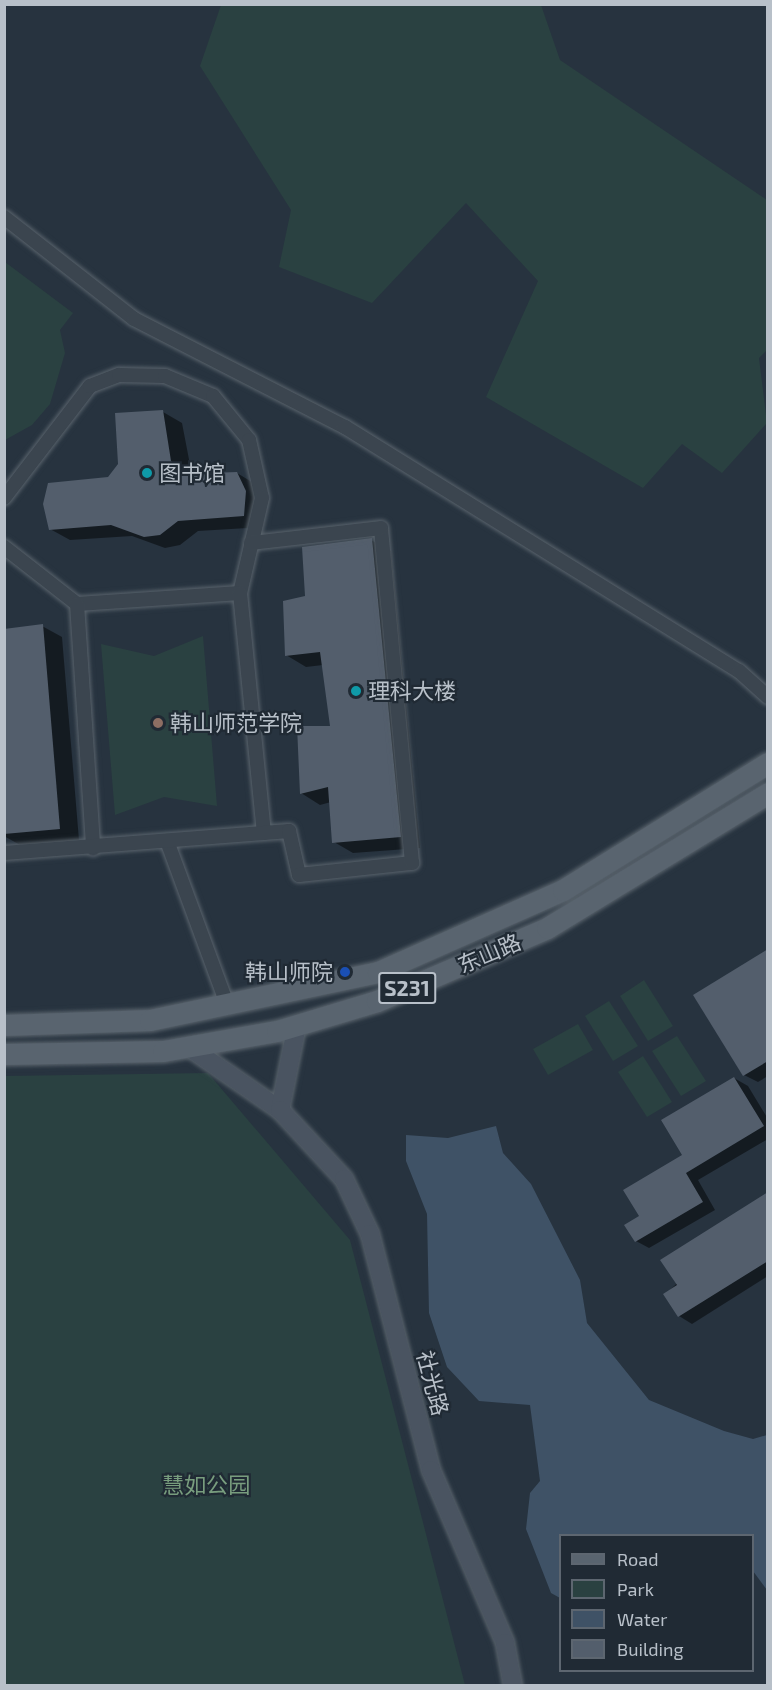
<!DOCTYPE html>
<meta charset="utf-8">
<style>
body{margin:0}
#map{position:relative;width:772px;height:1690px;overflow:hidden;background:#27333f;font-family:"Exo 2","Noto Sans SC",sans-serif}
div>[style]{position:absolute}
.green>*{inset:0;background:#2a4141}
.water>*{inset:0;background:#3f5266}
.shadow>*{inset:0;background:#0007}
.building>*{inset:0;background:#535e6c}
.roads{filter:drop-shadow(0 0 2px #59636c) drop-shadow(0 0 2px #59636c)}
.street>*{height:14px;margin:-7px;padding:0 7px;transform-origin:7px;border-radius:7px;background:#3b454f}
.secondary>*{height:18px;margin:-9px;padding:0 9px;transform-origin:9px;border-radius:9px;background:#4a5461}
.primary>*{height:21px;margin:-10.5px;padding:0 10.5px;transform-origin:10.5px;border-radius:10.5px;background:#59646f}
.dots>*{width:16px;height:16px;translate:-50% -50%;box-sizing:border-box;border:3px solid #202a34;border-radius:50%}
span{translate:-50% -50%;white-space:nowrap;text-align:center;line-height:1.15;-webkit-text-stroke:4.5px #202a34;paint-order:stroke}
.shield-label span{padding:2px 4px;background:#202a34;border:2px solid;border-radius:4px;-webkit-text-stroke-width:0}
.shield-label{font-size:21px;color:#b8c0c9;font-weight:700}
.poi-label{font-size:22px;color:#b8c0c9}
.left{translate:0 -50%;text-align:left}
.right{translate:-100% -50%;text-align:right}
.street-label{font-size:22px;color:#b8c0c9}
.park-label{font-size:22px;color:#789d7e}
.frame{position:absolute;inset:0;border:6px solid #b8c0c9;pointer-events:none}
.legend{position:absolute;left:559px;top:1534px;width:195px;height:138px;box-sizing:border-box;background:#202a34;border:2px solid #5d6670;margin:0;padding:8px 10px;list-style:none;font-size:18px;color:#b8c0c9}
.legend li{display:flex;align-items:center;gap:12px;height:30px}
.legend b{width:30px;border:2px solid #5d6670}
</style>
<div id="map">
<div class="green">
<i style="clip-path:polygon(221px 5px,541px 5px,560px 60px,767px 200px,767px 350px,759px 358px,767px 423px,722px 473px,682px 444px,643px 488px,486px 397px,538px 281px,466px 203px,372px 303px,279px 267px,291px 210px,200px 66px)"></i>
<i style="clip-path:polygon(5px 262px,73px 313px,60px 330px,65px 353px,50px 404px,32px 425px,5px 440px)"></i>
<i style="clip-path:polygon(203px 636px,217px 806px,164px 797px,115px 815px,101px 644px,154px 656px)"></i>
<i style="clip-path:polygon(644px 980px,673px 1026px,648px 1041px,620px 996px)"></i>
<i style="clip-path:polygon(609px 1001px,638px 1046px,613px 1061px,585px 1016px)"></i>
<i style="clip-path:polygon(578px 1024px,593px 1050px,548px 1075px,533px 1049px)"></i>
<i style="clip-path:polygon(677px 1036px,706px 1081px,681px 1096px,652px 1051px)"></i>
<i style="clip-path:polygon(643px 1056px,672px 1102px,647px 1117px,618px 1072px)"></i>
<i style="clip-path:polygon(208px 1073px,350px 1240px,465px 1685px,5px 1685px,5px 1076px)"></i>
</div>
<div class="water">
<i style="clip-path:polygon(496px 1126px,503px 1153px,531px 1184px,580px 1280px,587px 1323px,649px 1400px,724px 1431px,753px 1439px,767px 1435px,767px 1590px,753px 1571px,752px 1536px,560px 1536px,560px 1598px,551px 1593px,526px 1529px,530px 1493px,540px 1481px,530px 1405px,479px 1401px,447px 1367px,429px 1313px,427px 1214px,406px 1161px,406px 1135px,448px 1138px)"></i>
</div>
<div class="shadow">
<i style="clip-path:polygon(163px 412px,182px 423px,192px 475px,237px 473px,257px 485px,265px 503px,263px 527px,198px 531px,180px 545px,165px 548px,132px 536px,70px 540px,50px 529px,109px 478px)"></i>
<i style="clip-path:polygon(371px 540px,391px 551px,420px 848px,353px 853px,334px 842px,331px 802px,320px 805px,301px 793px,332px 727px,323px 665px,306px 667px,286px 655px,306px 598px)"></i>
<i style="clip-path:polygon(42px 626px,62px 637px,79px 840px,20px 845px,4px 836px,4px 630px)"></i>
<i style="clip-path:polygon(768px 951px,768px 1076px,758px 1082px,744px 1075px)"></i>
<i style="clip-path:polygon(734px 1078px,748px 1086px,768px 1119px,768px 1139px,698px 1180px,715px 1210px,649px 1248px,636px 1241px,641px 1217px)"></i>
<i style="clip-path:polygon(768px 1194px,768px 1276px,692px 1324px,679px 1316px,665px 1295px)"></i>
</div>
<div class="building">
<i style="clip-path:polygon(163px 410px,171px 461px,185px 474px,237px 472px,246px 491px,244px 516px,178px 521px,160px 535px,144px 537px,111px 525px,49px 530px,43px 504px,48px 483px,108px 477px,118px 464px,115px 413px)"></i>
<i style="clip-path:polygon(372px 538px,401px 837px,332px 843px,328px 787px,300px 794px,297px 726px,330px 726px,320px 652px,285px 656px,283px 601px,305px 596px,302px 547px)"></i>
<i style="clip-path:polygon(43px 624px,60px 829px,4px 834px,4px 629px)"></i>
<i style="clip-path:polygon(768px 949px,768px 1061px,743px 1076px,693px 995px)"></i>
<i style="clip-path:polygon(734px 1077px,764px 1126px,686px 1173px,703px 1202px,635px 1242px,624px 1225px,639px 1216px,623px 1190px,682px 1155px,661px 1120px)"></i>
<i style="clip-path:polygon(768px 1192px,768px 1261px,678px 1317px,663px 1294px,677px 1285px,660px 1260px)"></i>
</div>
<div class="roads">
<div class="street">
<i style="left:4px;top:217px;width:165px;rotate:38.1deg"></i>
<i style="left:134px;top:319px;width:237px;rotate:27.1deg"></i>
<i style="left:345px;top:427px;width:463px;rotate:31.8deg"></i>
<i style="left:739px;top:671px;width:39px;rotate:42deg"></i>
<i style="left:4px;top:498px;width:141px;rotate:-52.5deg"></i>
<i style="left:90px;top:386px;width:31px;rotate:-21deg"></i>
<i style="left:119px;top:375px;width:46px;rotate:1.2deg"></i>
<i style="left:165px;top:376px;width:52px;rotate:22.6deg"></i>
<i style="left:213px;top:396px;width:57px;rotate:50.7deg"></i>
<i style="left:249px;top:440px;width:59px;rotate:77.4deg"></i>
<i style="left:262px;top:498px;width:98px;rotate:103deg"></i>
<i style="left:240px;top:593px;width:163px;rotate:176.1deg"></i>
<i style="left:77px;top:604px;width:93px;rotate:-142deg"></i>
<i style="left:240px;top:593px;width:241px;rotate:84.3deg"></i>
<i style="left:77px;top:604px;width:245px;rotate:86.2deg"></i>
<i style="left:167px;top:841px;width:177px;rotate:69.8deg"></i>
<i style="left:4px;top:853px;width:286px;rotate:-4.4deg"></i>
<i style="left:289px;top:831px;width:45px;rotate:77.2deg"></i>
<i style="left:299px;top:875px;width:114px;rotate:-6.1deg"></i>
<i style="left:412px;top:863px;width:336px;rotate:-95.3deg"></i>
<i style="left:381px;top:528px;width:131px;rotate:173.4deg"></i>
</div>
<div class="secondary">
<i style="left:189px;top:1047px;width:111px;rotate:34.7deg"></i>
<i style="left:280px;top:1110px;width:87px;rotate:-78.7deg"></i>
<i style="left:280px;top:1110px;width:94px;rotate:47.2deg"></i>
<i style="left:344px;top:1179px;width:61px;rotate:64.7deg"></i>
<i style="left:370px;top:1234px;width:244px;rotate:75.5deg"></i>
<i style="left:431px;top:1470px;width:188px;rotate:66.8deg"></i>
<i style="left:505px;top:1643px;width:44px;rotate:79.5deg"></i>
</div>
<div class="primary">
<i style="left:4px;top:1025px;width:146px;rotate:-2deg"></i>
<i style="left:150px;top:1020px;width:233px;rotate:-11.9deg"></i>
<i style="left:378px;top:972px;width:202px;rotate:-23.9deg"></i>
<i style="left:563px;top:890px;width:241px;rotate:-31.8deg"></i>
<i style="left:4px;top:1054px;width:159px;rotate:-1.1deg"></i>
<i style="left:163px;top:1051px;width:116px;rotate:-10deg"></i>
<i style="left:277px;top:1031px;width:104px;rotate:-16.7deg"></i>
<i style="left:377px;top:1001px;width:185px;rotate:-23.2deg"></i>
<i style="left:547px;top:928px;width:259px;rotate:-31.4deg"></i>
</div>
</div>
<div class="dots">
<i style="left:147px;top:473px;background:#0f9aa8"></i>
<i style="left:356px;top:691px;background:#0f9aa8"></i>
<i style="left:158px;top:723px;background:#8d6e63"></i>
<i style="left:345px;top:972px;background:#1a4fb4"></i>
</div>
<div class="shield-label">
<span style="left:407px;top:988px">S231</span>
</div>
<div class="poi-label">
<span class="left" style="left:159px;top:473px">图书馆</span>
<span class="left" style="left:368px;top:691px">理科大楼</span>
<span class="left" style="left:170px;top:723px">韩山师范学院</span>
<span class="right" style="left:333px;top:972px">韩山师院</span>
</div>
<div class="street-label">
<span style="left:489px;top:953px;rotate:-23deg">东山路</span>
<span style="left:433px;top:1383px;rotate:75deg">社光路</span>
</div>
<div class="park-label">
<span style="left:206px;top:1485px">慧如公园</span>
</div>
<div class="frame"></div>
<ul class="legend">
<li><b style="height:8px;background:#59646f"></b>Road</li>
<li><b style="height:16px;background:#2a4141"></b>Park</li>
<li><b style="height:16px;background:#3f5266"></b>Water</li>
<li><b style="height:16px;background:#535e6c"></b>Building</li>
</ul>
</div>
